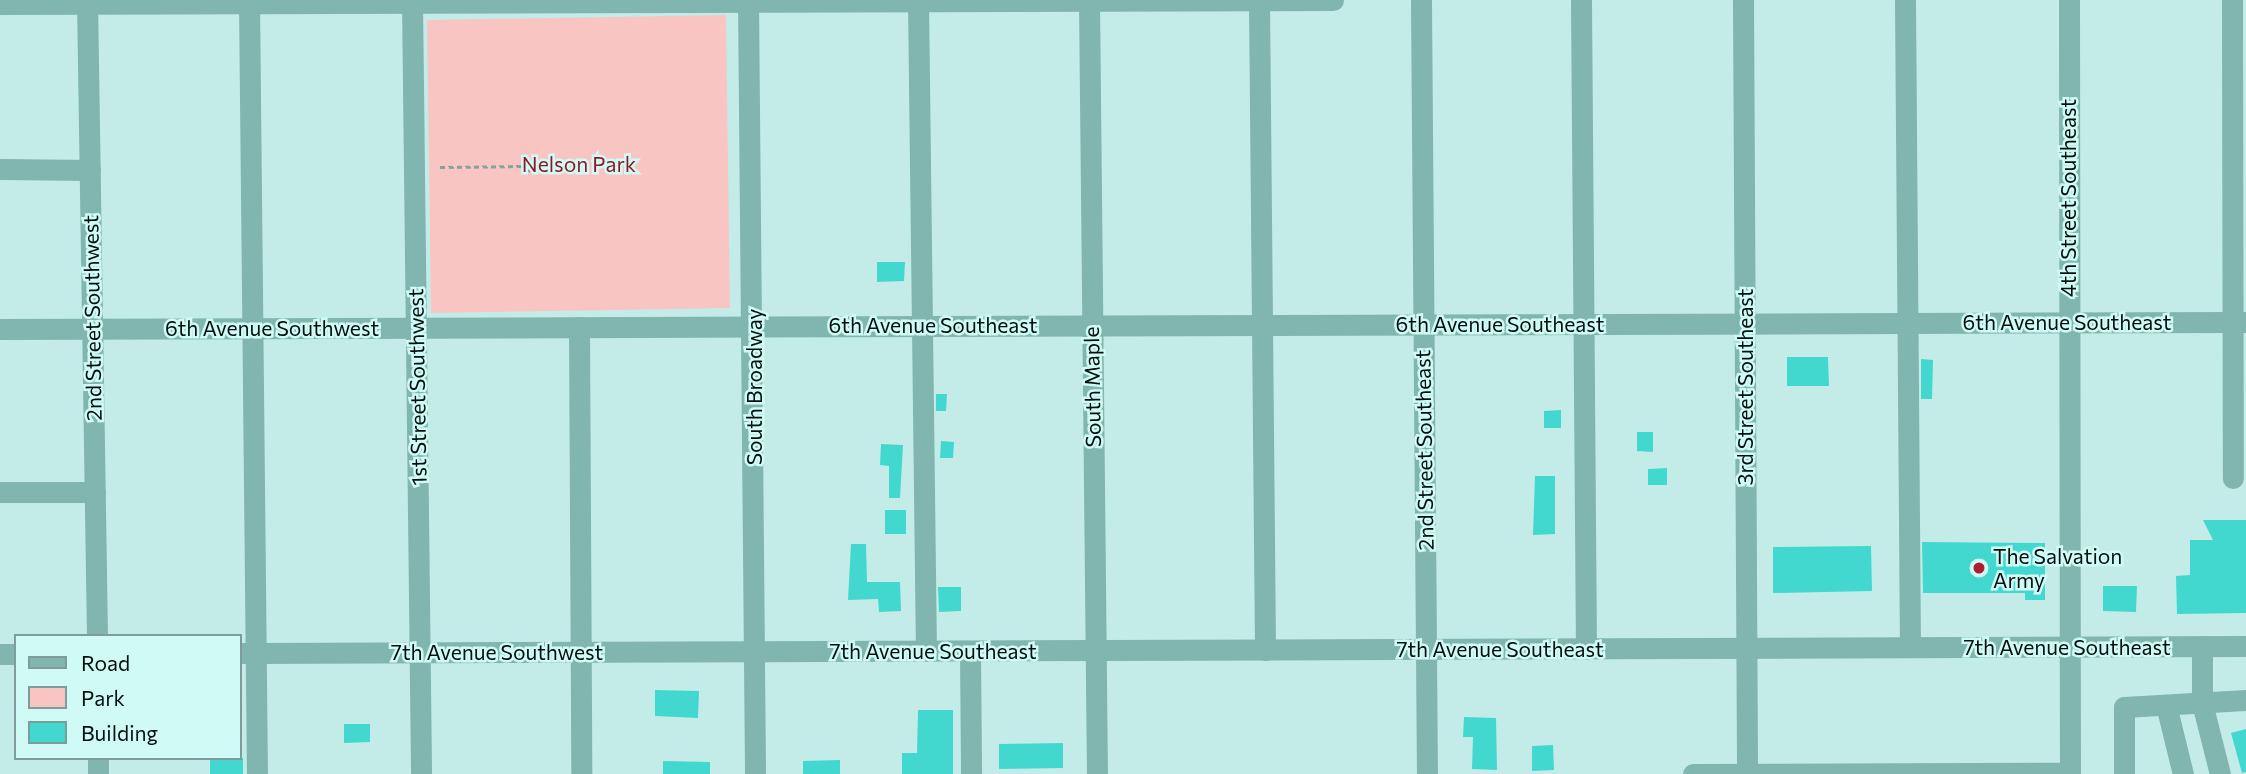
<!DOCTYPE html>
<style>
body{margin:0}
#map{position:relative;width:2246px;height:774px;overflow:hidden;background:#c3ece8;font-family:Commissioner,sans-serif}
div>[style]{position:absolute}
.green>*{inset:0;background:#f9c5c3}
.building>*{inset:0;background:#42d8cf}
.path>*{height:2.5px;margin-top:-1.25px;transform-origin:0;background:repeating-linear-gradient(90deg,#83a3a0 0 5px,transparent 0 8.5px)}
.minor>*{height:21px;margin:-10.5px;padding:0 10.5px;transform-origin:10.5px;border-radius:10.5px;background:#80b5b0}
.dots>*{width:19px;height:19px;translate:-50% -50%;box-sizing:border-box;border:4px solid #d0faf6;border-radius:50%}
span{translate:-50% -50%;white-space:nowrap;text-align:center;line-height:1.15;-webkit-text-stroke:5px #d0faf6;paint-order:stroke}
.park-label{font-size:21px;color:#911926}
.street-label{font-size:21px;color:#03100f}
.poi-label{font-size:21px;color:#03100f}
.left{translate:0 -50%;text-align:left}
.legend{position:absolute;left:14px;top:634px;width:228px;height:126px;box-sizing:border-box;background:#d0faf6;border:2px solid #7e9c9a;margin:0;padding:9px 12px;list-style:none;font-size:21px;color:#03100f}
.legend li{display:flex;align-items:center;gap:14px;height:35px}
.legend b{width:35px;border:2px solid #7e9c9a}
</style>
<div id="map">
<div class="green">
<i style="clip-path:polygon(726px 15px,730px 308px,431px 313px,427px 20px)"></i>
</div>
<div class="building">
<i style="clip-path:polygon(877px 262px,905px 262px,904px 281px,877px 282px)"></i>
<i style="clip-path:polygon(1787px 357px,1828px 357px,1829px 386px,1787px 386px)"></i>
<i style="clip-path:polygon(1921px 359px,1933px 360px,1932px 399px,1921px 399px)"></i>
<i style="clip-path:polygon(936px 394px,947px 394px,946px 411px,936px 411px)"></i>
<i style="clip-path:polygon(1561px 410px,1561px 428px,1544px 428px,1544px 411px)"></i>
<i style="clip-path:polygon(1637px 432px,1653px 432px,1653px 452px,1637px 451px)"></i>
<i style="clip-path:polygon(941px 441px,954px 442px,953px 458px,940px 458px)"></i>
<i style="clip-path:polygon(881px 444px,903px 445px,900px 498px,889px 498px,889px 466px,880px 465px)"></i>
<i style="clip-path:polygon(1667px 468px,1667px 485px,1648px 485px,1648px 469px)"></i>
<i style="clip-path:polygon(1535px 476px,1555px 476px,1555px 534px,1533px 535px)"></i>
<i style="clip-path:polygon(885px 510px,906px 510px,906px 534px,885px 534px)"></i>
<i style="clip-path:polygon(2203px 520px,2246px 520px,2246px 613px,2177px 614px,2176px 576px,2190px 575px,2190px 540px,2213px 540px)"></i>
<i style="clip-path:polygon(1922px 542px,2045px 543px,2045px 600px,2025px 600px,2025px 593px,1923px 593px)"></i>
<i style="clip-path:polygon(851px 544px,866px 544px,867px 582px,900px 582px,901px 611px,879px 612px,878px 599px,848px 600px)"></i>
<i style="clip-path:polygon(1871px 546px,1872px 591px,1773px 593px,1773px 547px)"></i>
<i style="clip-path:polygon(2103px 586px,2137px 586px,2136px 612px,2103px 611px)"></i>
<i style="clip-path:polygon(938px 587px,961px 587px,961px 611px,939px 612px)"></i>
<i style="clip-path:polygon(655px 690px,699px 691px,698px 718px,655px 716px)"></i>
<i style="clip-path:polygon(918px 710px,953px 710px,953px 774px,902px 774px,902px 753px,917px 753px)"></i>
<i style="clip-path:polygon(1464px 717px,1496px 718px,1497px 770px,1472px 769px,1473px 737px,1463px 737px)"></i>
<i style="clip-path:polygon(344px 724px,370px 724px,370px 742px,344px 743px)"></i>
<i style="clip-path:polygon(2246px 729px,2246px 772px,2242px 773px,2231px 733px)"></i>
<i style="clip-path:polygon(1063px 743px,1063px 768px,999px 769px,999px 744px)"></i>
<i style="clip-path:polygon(1553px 745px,1554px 770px,1532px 771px,1532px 746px)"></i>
<i style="clip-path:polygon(210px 758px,243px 758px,243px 774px,210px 774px)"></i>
<i style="clip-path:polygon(840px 760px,840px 774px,803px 774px,803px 761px)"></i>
<i style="clip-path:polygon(663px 761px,710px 762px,710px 774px,663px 774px)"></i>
</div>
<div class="path">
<i style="left:440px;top:167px;width:81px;rotate:-0.7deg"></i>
<i style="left:521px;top:166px;width:11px;rotate:27deg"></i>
</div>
<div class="minor">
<i style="left:87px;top:0;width:636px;rotate:89.1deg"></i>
<i style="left:249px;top:0;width:774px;rotate:89.41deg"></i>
<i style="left:412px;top:0;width:774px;rotate:89.33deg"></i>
<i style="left:748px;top:0;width:774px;rotate:89.48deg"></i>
<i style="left:918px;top:0;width:651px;rotate:89.3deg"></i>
<i style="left:1089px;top:0;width:774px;rotate:89.41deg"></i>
<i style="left:1259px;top:0;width:650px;rotate:89.47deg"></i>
<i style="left:1421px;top:0;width:774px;rotate:89.56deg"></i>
<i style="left:1581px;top:0;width:649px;rotate:89.56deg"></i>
<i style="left:1743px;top:0;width:774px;rotate:89.7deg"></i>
<i style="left:1905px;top:0;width:647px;rotate:89.56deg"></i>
<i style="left:2069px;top:0;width:774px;rotate:89.93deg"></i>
<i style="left:2232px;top:0;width:478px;rotate:89.9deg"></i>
<i style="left:0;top:4px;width:1333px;rotate:-0.17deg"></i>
<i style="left:0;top:169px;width:90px;rotate:0.6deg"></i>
<i style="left:579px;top:327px;width:447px;rotate:89.7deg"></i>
<i style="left:0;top:329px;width:2246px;rotate:-0.18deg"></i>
<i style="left:0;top:492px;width:95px"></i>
<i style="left:2202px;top:646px;width:57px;rotate:90deg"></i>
<i style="left:2202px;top:703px;width:73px;rotate:75.8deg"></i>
<i style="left:970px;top:651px;width:123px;rotate:89.5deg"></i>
<i style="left:240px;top:653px;width:2006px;rotate:-0.2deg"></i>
<i style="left:0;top:654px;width:16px"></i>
<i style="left:2166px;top:705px;width:71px;rotate:76.2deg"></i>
<i style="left:98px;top:758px;width:16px;rotate:90deg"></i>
<i style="left:1693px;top:774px;width:377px;rotate:-0.2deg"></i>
<i style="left:2124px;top:774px;width:67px;rotate:-90deg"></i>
<i style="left:2124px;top:707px;width:122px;rotate:-3.3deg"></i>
</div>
<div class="dots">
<i style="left:1979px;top:568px;background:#b01d2e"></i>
</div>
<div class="park-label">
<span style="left:579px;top:164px">Nelson Park</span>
</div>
<div class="street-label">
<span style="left:2068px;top:198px;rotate:-90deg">4th Street Southeast</span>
<span style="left:92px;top:318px;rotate:-91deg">2nd Street Southwest</span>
<span style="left:2067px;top:322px">6th Avenue Southeast</span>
<span style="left:1500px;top:324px">6th Avenue Southeast</span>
<span style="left:933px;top:325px">6th Avenue Southeast</span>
<span style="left:272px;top:328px">6th Avenue Southwest</span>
<span style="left:417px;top:387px;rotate:-91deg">1st Street Southwest</span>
<span style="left:754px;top:387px;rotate:-90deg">South Broadway</span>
<span style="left:1092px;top:387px;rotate:-91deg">South Maple</span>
<span style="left:1745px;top:387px;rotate:-90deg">3rd Street Southeast</span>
<span style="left:1424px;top:450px;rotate:-91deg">2nd Street Southeast</span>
<span style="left:2067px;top:647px">7th Avenue Southeast</span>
<span style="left:1500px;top:649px">7th Avenue Southeast</span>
<span style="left:933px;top:651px">7th Avenue Southeast</span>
<span style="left:497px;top:652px">7th Avenue Southwest</span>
</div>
<div class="poi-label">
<span class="left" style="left:1993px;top:568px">The Salvation<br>Army</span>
</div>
<ul class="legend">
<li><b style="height:9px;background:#80b5b0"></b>Road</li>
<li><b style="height:19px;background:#f9c5c3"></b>Park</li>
<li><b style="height:19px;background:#42d8cf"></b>Building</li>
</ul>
</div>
